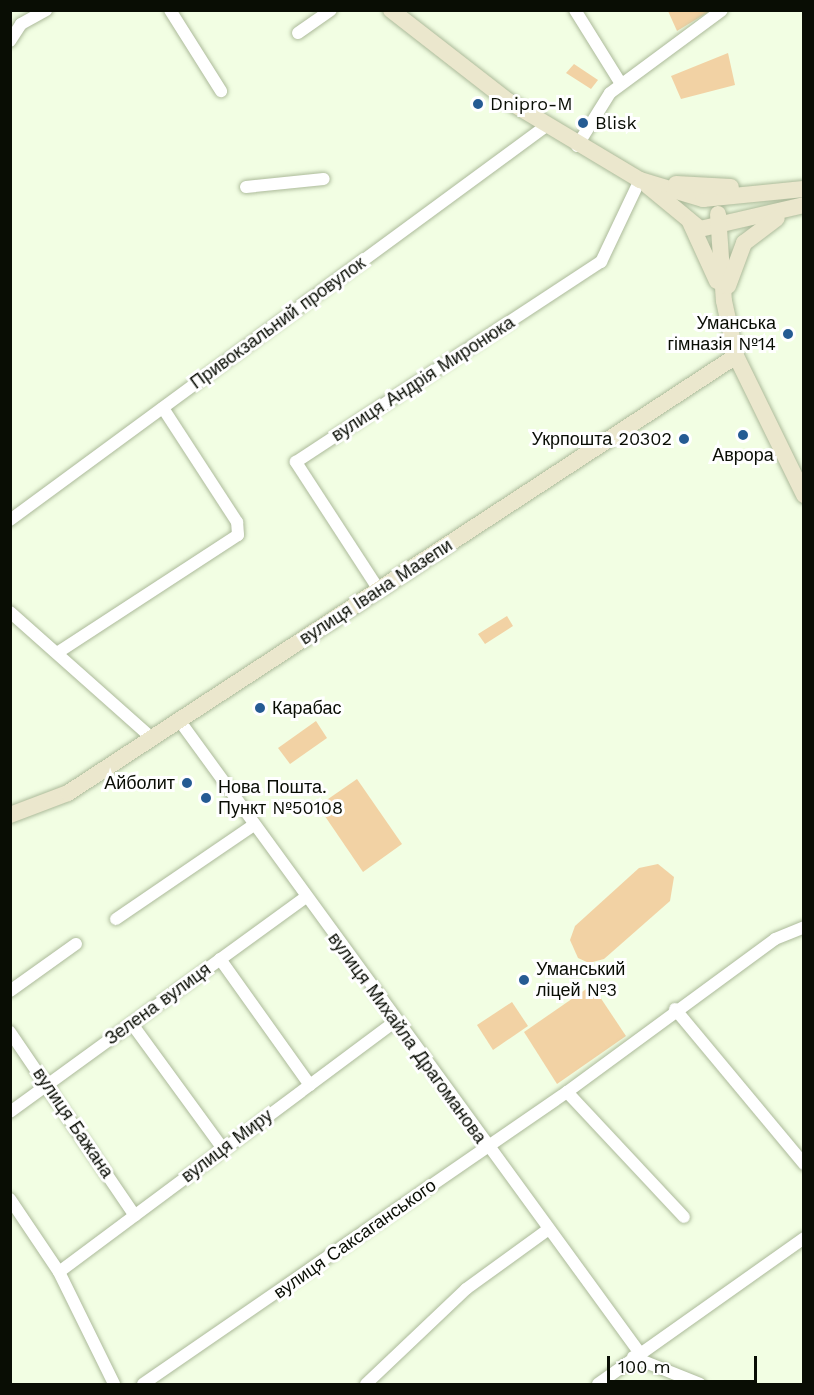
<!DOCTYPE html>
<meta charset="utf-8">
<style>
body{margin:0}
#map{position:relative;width:814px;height:1395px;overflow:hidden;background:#f2fee3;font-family:"Work Sans",sans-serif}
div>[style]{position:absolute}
.green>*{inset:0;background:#f2d2a4}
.roads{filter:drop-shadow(0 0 2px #acba9a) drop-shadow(0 0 2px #acba9a)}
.street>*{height:12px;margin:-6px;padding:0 6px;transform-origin:6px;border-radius:6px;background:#fff}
.secondary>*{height:16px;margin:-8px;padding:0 8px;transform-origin:8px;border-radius:8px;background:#ebe7cd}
.dots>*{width:16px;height:16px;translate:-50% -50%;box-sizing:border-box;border:3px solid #fff;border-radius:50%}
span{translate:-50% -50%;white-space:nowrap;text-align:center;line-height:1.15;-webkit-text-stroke:6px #fff;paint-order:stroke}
.poi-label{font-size:18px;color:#090d04}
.left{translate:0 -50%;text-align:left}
.right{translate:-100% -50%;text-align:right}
.street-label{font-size:18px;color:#090d04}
.frame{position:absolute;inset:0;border:12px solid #090d04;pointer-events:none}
.scale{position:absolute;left:607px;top:1356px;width:150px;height:27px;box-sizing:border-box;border:3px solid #090d04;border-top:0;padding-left:8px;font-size:18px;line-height:21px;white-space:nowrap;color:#090d04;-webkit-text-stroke:4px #fff;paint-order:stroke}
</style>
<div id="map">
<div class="green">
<i style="clip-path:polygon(668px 11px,710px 11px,677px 31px)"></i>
<i style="clip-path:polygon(728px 53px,735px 85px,681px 99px,671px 76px)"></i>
<i style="clip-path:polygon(574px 64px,598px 80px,591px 89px,566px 73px)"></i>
<i style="clip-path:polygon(507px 616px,513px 626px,485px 644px,478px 634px)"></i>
<i style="clip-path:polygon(316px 721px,327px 738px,290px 764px,278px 748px)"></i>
<i style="clip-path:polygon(357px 779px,402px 844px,363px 872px,318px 806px)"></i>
<i style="clip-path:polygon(658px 864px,674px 877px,670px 901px,604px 959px,589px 963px,578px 958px,570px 940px,575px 926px,639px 868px)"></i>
<i style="clip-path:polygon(592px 985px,626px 1036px,557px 1084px,524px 1032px)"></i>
<i style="clip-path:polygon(512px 1002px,528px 1026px,493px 1050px,477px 1025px)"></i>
</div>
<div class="roads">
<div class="street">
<i style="left:170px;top:10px;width:96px;rotate:57.8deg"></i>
<i style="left:575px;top:10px;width:87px;rotate:58.1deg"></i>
<i style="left:298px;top:33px;width:40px;rotate:-34.9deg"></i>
<i style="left:10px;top:41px;width:20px;rotate:-57deg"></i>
<i style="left:21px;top:24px;width:29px;rotate:-29deg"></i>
<i style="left:577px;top:146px;width:62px;rotate:-58.1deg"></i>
<i style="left:610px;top:93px;width:139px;rotate:-36.5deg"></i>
<i style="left:246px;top:187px;width:78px;rotate:-5.9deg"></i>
<i style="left:10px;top:520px;width:665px;rotate:-36.32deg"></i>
<i style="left:379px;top:590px;width:153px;rotate:-123deg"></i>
<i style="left:296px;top:462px;width:365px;rotate:-33.3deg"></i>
<i style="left:601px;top:262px;width:91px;rotate:-64.6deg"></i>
<i style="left:10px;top:612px;width:190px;rotate:41.6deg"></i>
<i style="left:57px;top:653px;width:216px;rotate:-33.1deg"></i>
<i style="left:238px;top:535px;width:13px;rotate:-94deg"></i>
<i style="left:237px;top:522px;width:136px;rotate:-123deg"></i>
<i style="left:179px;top:720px;width:782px;rotate:53.95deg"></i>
<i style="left:116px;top:919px;width:167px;rotate:-34.3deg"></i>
<i style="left:220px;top:959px;width:155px;rotate:54.5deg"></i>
<i style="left:10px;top:991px;width:81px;rotate:-35.5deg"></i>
<i style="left:675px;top:1009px;width:202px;rotate:50.2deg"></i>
<i style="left:132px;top:1024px;width:155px;rotate:53.9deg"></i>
<i style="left:10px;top:1032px;width:222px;rotate:55.8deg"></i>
<i style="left:567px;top:1092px;width:171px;rotate:46.9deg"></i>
<i style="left:10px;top:1112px;width:366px;rotate:-36deg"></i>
<i style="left:10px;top:1199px;width:88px;rotate:56.1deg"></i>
<i style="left:59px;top:1272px;width:125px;rotate:63.8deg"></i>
<i style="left:59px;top:1272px;width:420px;rotate:-36.7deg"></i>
<i style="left:633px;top:1357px;width:72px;rotate:21.9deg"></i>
<i style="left:143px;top:1384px;width:515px;rotate:-34.55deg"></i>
<i style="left:567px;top:1092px;width:258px;rotate:-36.3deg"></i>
<i style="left:775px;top:939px;width:31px;rotate:-22deg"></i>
<i style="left:366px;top:1384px;width:138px;rotate:-43.5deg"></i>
<i style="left:466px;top:1289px;width:102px;rotate:-35.9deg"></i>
<i style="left:598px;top:1384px;width:252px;rotate:-35.3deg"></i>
</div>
<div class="secondary">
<i style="left:391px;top:10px;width:148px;rotate:37.9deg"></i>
<i style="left:508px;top:101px;width:154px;rotate:30.9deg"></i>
<i style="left:640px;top:180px;width:66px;rotate:16.8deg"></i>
<i style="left:703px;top:199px;width:101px;rotate:-5.7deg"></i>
<i style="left:676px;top:184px;width:55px;rotate:3.1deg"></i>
<i style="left:648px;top:186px;width:67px;rotate:39.6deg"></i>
<i style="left:700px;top:229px;width:107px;rotate:-13deg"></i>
<i style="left:718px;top:214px;width:87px;rotate:86.1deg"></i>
<i style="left:724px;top:301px;width:56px;rotate:77.7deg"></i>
<i style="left:736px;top:356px;width:155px;rotate:63.9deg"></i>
<i style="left:690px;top:222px;width:65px;rotate:65.4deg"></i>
<i style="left:728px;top:286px;width:46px;rotate:-69.6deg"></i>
<i style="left:744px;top:243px;width:41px;rotate:-37.1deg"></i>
<i style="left:10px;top:815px;width:62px;rotate:-20.8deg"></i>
<i style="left:68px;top:793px;width:798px;rotate:-33.19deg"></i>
</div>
</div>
<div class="dots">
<i style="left:478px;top:104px;background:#255b93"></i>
<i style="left:583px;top:123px;background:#255b93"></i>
<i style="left:788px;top:334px;background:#255b93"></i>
<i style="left:743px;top:435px;background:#255b93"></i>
<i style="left:684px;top:439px;background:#255b93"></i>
<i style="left:260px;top:708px;background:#255b93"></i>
<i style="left:187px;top:783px;background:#255b93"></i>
<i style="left:206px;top:798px;background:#255b93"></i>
<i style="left:524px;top:980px;background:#255b93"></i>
</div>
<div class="poi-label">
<span class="left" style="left:490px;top:104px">Dnipro-M</span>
<span class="left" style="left:595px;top:123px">Blisk</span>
<span class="right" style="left:776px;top:334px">Уманська<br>гімназія №14</span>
<span class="right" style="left:672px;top:439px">Укрпошта 20302</span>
<span style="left:743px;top:455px">Аврора</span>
<span class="left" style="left:272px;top:708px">Карабас</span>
<span class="right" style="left:175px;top:783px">Айболит</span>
<span class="left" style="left:218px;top:798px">Нова Пошта.<br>Пункт №50108</span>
<span class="left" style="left:536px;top:980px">Уманський<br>ліцей №3</span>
</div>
<div class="street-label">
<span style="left:278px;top:323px;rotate:-36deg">Привокзальний провулок</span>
<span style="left:423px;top:379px;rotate:-33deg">вулиця Андрія Миронюка</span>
<span style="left:376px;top:592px;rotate:-33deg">вулиця Івана Мазепи</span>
<span style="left:158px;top:1004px;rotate:-36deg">Зелена вулиця</span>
<span style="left:407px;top:1038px;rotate:54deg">вулиця Михайла Драгоманова</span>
<span style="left:73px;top:1123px;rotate:56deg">вулиця Бажана</span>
<span style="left:227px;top:1146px;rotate:-37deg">вулиця Миру</span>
<span style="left:355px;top:1239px;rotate:-35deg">вулиця Саксаганського</span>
</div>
<div class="frame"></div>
<div class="scale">100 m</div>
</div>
